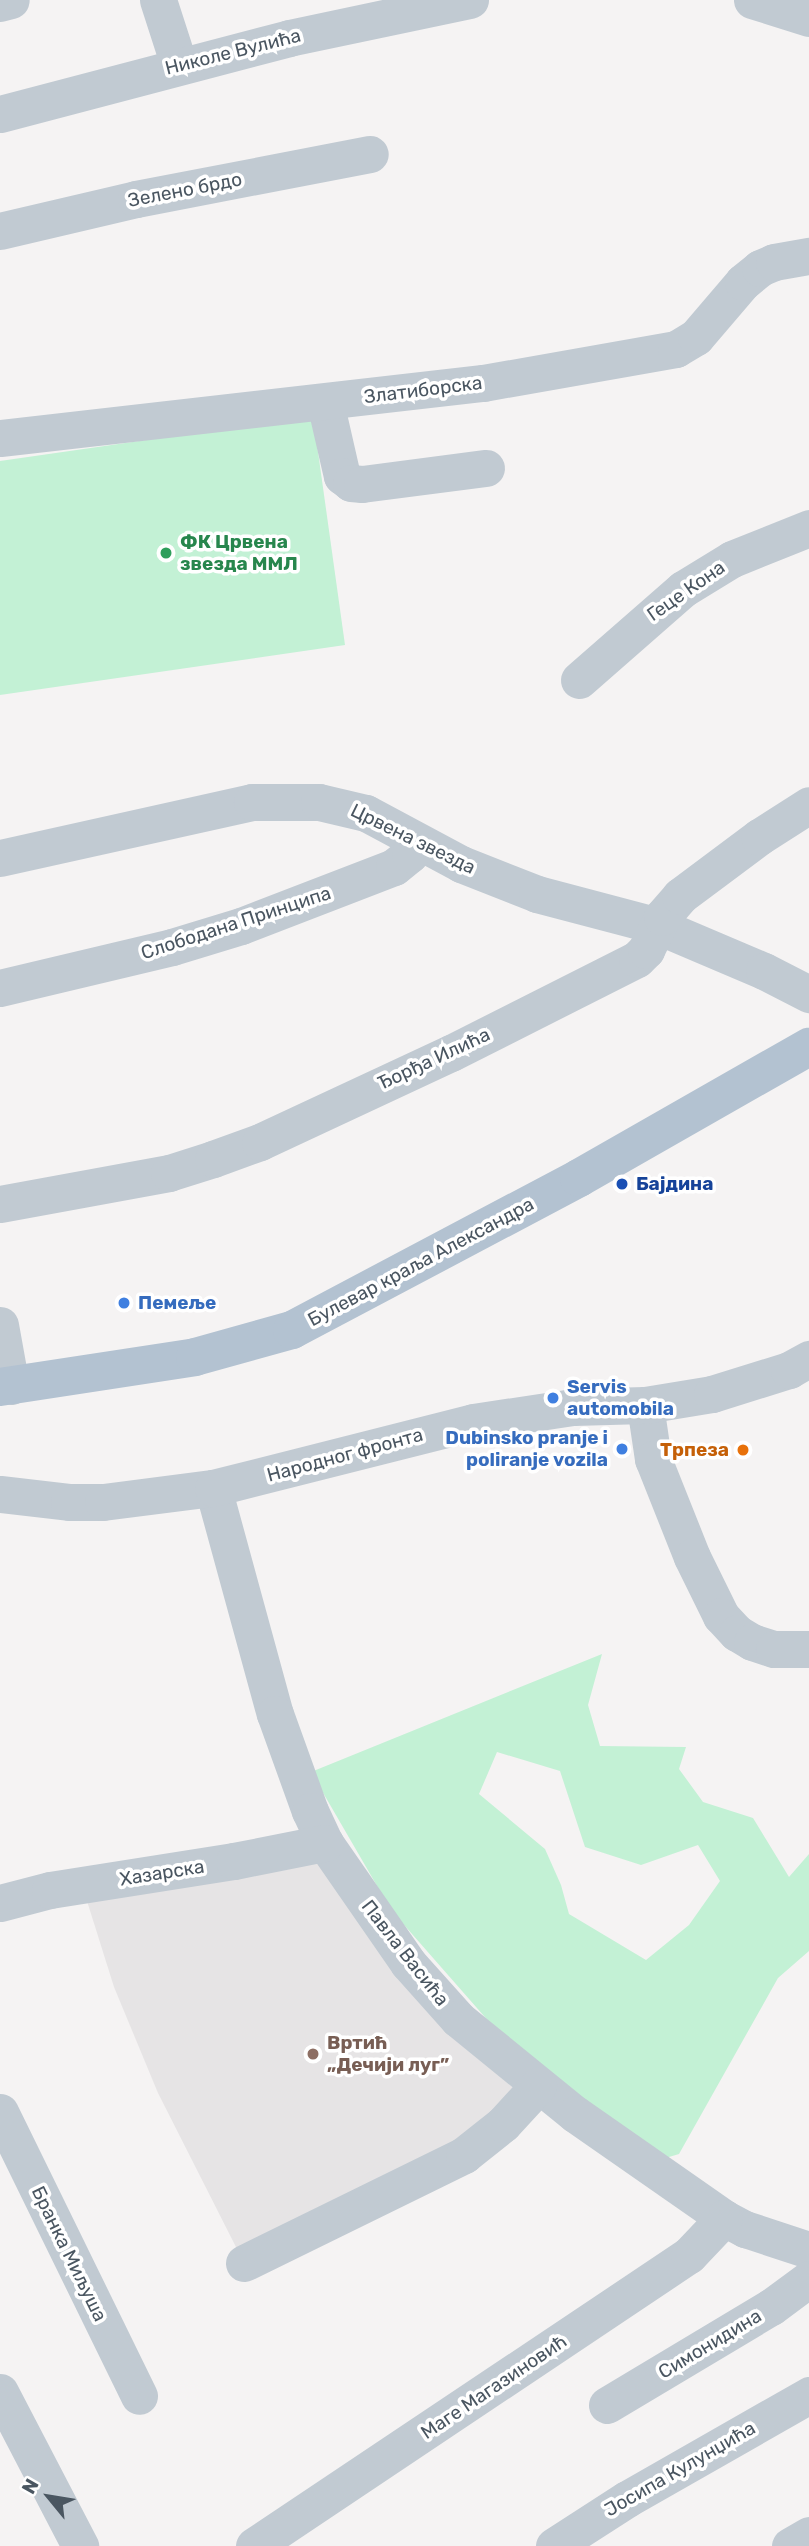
<!DOCTYPE html>
<meta charset="utf-8">
<style>
body{margin:0}
#map{position:relative;width:809px;height:2546px;overflow:hidden;background:#f5f3f3;font-family:Rubik,sans-serif}
div>[style]{position:absolute}
.education>*{inset:0;background:#e6e4e5}
.green>*{inset:0;background:#c3f1d5}
.minor>*{height:37px;margin:-18.5px;padding:0 18.5px;transform-origin:18.5px;border-radius:18.5px;background:#c1cad2}
.major>*{height:38px;margin:-19px;padding:0 19px;transform-origin:19px;border-radius:19px;background:#b3c2d1}
.dots>*{width:19px;height:19px;translate:-50% -50%;box-sizing:border-box;border:4px solid #fff;border-radius:50%}
span{translate:-50% -50%;white-space:nowrap;text-align:center;line-height:1.15;-webkit-text-stroke:7px #fff;paint-order:stroke}
.street-label{font-size:19px;color:#4a5661}
.leisure-label{font-size:19px;color:#27864d;font-weight:700}
.left{translate:0 -50%;text-align:left}
.transit-label{font-size:19px;color:#164399;font-weight:700}
.shop-label{font-size:19px;color:#366cbe;font-weight:700}
.right{translate:-100% -50%;text-align:right}
.food-label{font-size:19px;color:#c56008;font-weight:700}
.education-label{font-size:19px;color:#785e54;font-weight:700}
.north{position:absolute;left:14px;top:2462px;width:70px;height:70px;-webkit-text-stroke:5px #fff;paint-order:stroke;rotate:300deg;font-size:19px;font-weight:700;line-height:28px;text-align:center;color:#4a5661}
.north::after{content:'';display:block;margin:auto;width:24px;height:32px;background:#4a5661;clip-path:polygon(50% 0,100% 100%,50% 72%,0 100%)}
</style>
<div id="map">
<div class="education">
<i style="clip-path:polygon(324px 1859px,524px 2089px,480px 2129px,238px 2251px,158px 2093px,114px 1987px,87px 1901px)"></i>
</div>
<div class="green">
<i style="clip-path:polygon(313px 416px,345px 645px,0 695px,0 461px)"></i>
<i style="clip-path:polygon(evenodd,602px 1654px,588px 1705px,600px 1746px,686px 1747px,679px 1769px,703px 1802px,753px 1818px,789px 1877px,809px 1854px,809px 1951px,778px 1978px,679px 2154px,659px 2160px,505px 2040px,391px 1910px,311px 1772px,602px 1654px,497px 1752px,560px 1771px,585px 1847px,641px 1865px,698px 1845px,720px 1881px,689px 1925px,646px 1960px,569px 1914px,561px 1885px,545px 1849px,479px 1794px,497px 1752px)"></i>
</div>
<div class="minor">
<i style="left:158px;top:0;width:68px;rotate:72.1deg"></i>
<i style="left:752px;top:0;width:60px;rotate:17.5deg"></i>
<i style="left:0;top:3px;width:11px;rotate:-15deg"></i>
<i style="left:0;top:114px;width:299px;rotate:-14.7deg"></i>
<i style="left:289px;top:38px;width:185px;rotate:-11.9deg"></i>
<i style="left:0;top:231px;width:140px;rotate:-13.2deg"></i>
<i style="left:136px;top:199px;width:238px;rotate:-10.9deg"></i>
<i style="left:325px;top:402px;width:76px;rotate:77.1deg"></i>
<i style="left:342px;top:476px;width:11px;rotate:38deg"></i>
<i style="left:351px;top:483px;width:11px;rotate:5deg"></i>
<i style="left:362px;top:484px;width:125px;rotate:-7.4deg"></i>
<i style="left:0;top:438px;width:486px;rotate:-6.5deg"></i>
<i style="left:483px;top:383px;width:196px;rotate:-10deg"></i>
<i style="left:676px;top:349px;width:23px;rotate:-31deg"></i>
<i style="left:696px;top:337px;width:72px;rotate:-49.5deg"></i>
<i style="left:743px;top:282px;width:22px;rotate:-39deg"></i>
<i style="left:760px;top:268px;width:15px;rotate:-23deg"></i>
<i style="left:774px;top:262px;width:36px;rotate:-10deg"></i>
<i style="left:579px;top:680px;width:138px;rotate:-41.2deg"></i>
<i style="left:683px;top:589px;width:57px;rotate:-31.5deg"></i>
<i style="left:732px;top:559px;width:83px;rotate:-21.9deg"></i>
<i style="left:0;top:858px;width:258px;rotate:-12.5deg"></i>
<i style="left:252px;top:802px;width:67px"></i>
<i style="left:319px;top:802px;width:48px;rotate:13.2deg"></i>
<i style="left:366px;top:813px;width:108px;rotate:28.2deg"></i>
<i style="left:461px;top:864px;width:82px;rotate:21.5deg"></i>
<i style="left:537px;top:894px;width:125px;rotate:14.8deg"></i>
<i style="left:658px;top:926px;width:115px;rotate:23deg"></i>
<i style="left:764px;top:971px;width:51px;rotate:27.1deg"></i>
<i style="left:0;top:988px;width:177px;rotate:-13.4deg"></i>
<i style="left:172px;top:947px;width:72px;rotate:-16.9deg"></i>
<i style="left:241px;top:926px;width:164px;rotate:-21.1deg"></i>
<i style="left:394px;top:867px;width:21px;rotate:-39deg"></i>
<i style="left:410px;top:854px;width:14px;rotate:-56deg"></i>
<i style="left:0;top:1204px;width:172px;rotate:-10.4deg"></i>
<i style="left:169px;top:1173px;width:46px;rotate:-17.7deg"></i>
<i style="left:213px;top:1159px;width:50px;rotate:-19.9deg"></i>
<i style="left:260px;top:1142px;width:211px;rotate:-25deg"></i>
<i style="left:451px;top:1053px;width:208px;rotate:-26.8deg"></i>
<i style="left:637px;top:959px;width:13px;rotate:-45deg"></i>
<i style="left:646px;top:950px;width:37px;rotate:-64deg"></i>
<i style="left:662px;top:917px;width:28px;rotate:-49deg"></i>
<i style="left:680px;top:896px;width:99px;rotate:-36.8deg"></i>
<i style="left:759px;top:837px;width:59px;rotate:-32.6deg"></i>
<i style="left:0;top:1325px;width:62px;rotate:79.8deg"></i>
<i style="left:645px;top:1405px;width:55px;rotate:81.6deg"></i>
<i style="left:653px;top:1459px;width:105px;rotate:68.3deg"></i>
<i style="left:692px;top:1557px;width:66px;rotate:63.8deg"></i>
<i style="left:721px;top:1616px;width:23px;rotate:47deg"></i>
<i style="left:737px;top:1633px;width:17px;rotate:31deg"></i>
<i style="left:752px;top:1642px;width:23px;rotate:18deg"></i>
<i style="left:774px;top:1649px;width:35px"></i>
<i style="left:213px;top:1488px;width:234px;rotate:74.7deg"></i>
<i style="left:275px;top:1714px;width:103px;rotate:70.2deg"></i>
<i style="left:310px;top:1811px;width:35px;rotate:65deg"></i>
<i style="left:325px;top:1843px;width:146px;rotate:55.3deg"></i>
<i style="left:408px;top:1963px;width:75px;rotate:48.2deg"></i>
<i style="left:458px;top:2019px;width:151px;rotate:39.1deg"></i>
<i style="left:575px;top:2114px;width:182px;rotate:34.9deg"></i>
<i style="left:724px;top:2218px;width:24px;rotate:28deg"></i>
<i style="left:745px;top:2229px;width:67px;rotate:18.2deg"></i>
<i style="left:0;top:1494px;width:69px;rotate:6.6deg"></i>
<i style="left:69px;top:1502px;width:34px"></i>
<i style="left:103px;top:1502px;width:111px;rotate:-7.3deg"></i>
<i style="left:213px;top:1488px;width:268px;rotate:-14.2deg"></i>
<i style="left:473px;top:1422px;width:101px;rotate:-8.5deg"></i>
<i style="left:573px;top:1407px;width:72px;rotate:-1.6deg"></i>
<i style="left:645px;top:1405px;width:68px;rotate:-9.3deg"></i>
<i style="left:712px;top:1394px;width:81px;rotate:-17.3deg"></i>
<i style="left:789px;top:1370px;width:23px;rotate:-29deg"></i>
<i style="left:0;top:1903px;width:52px;rotate:-14.6deg"></i>
<i style="left:50px;top:1890px;width:186px;rotate:-9deg"></i>
<i style="left:234px;top:1861px;width:93px;rotate:-11.2deg"></i>
<i style="left:0;top:2112px;width:316px;rotate:63.9deg"></i>
<i style="left:244px;top:2263px;width:245px;rotate:-26.1deg"></i>
<i style="left:464px;top:2155px;width:50px;rotate:-38.5deg"></i>
<i style="left:503px;top:2124px;width:52px;rotate:-47.4deg"></i>
<i style="left:0;top:2392px;width:174px;rotate:62.5deg"></i>
<i style="left:607px;top:2405px;width:191px;rotate:-30.9deg"></i>
<i style="left:771px;top:2307px;width:47px;rotate:-36.4deg"></i>
<i style="left:254px;top:2546px;width:523px;rotate:-33.78deg"></i>
<i style="left:689px;top:2255px;width:51px;rotate:-46.6deg"></i>
<i style="left:554px;top:2546px;width:87px;rotate:-32.8deg"></i>
<i style="left:627px;top:2499px;width:210px;rotate:-29.7deg"></i>
<i style="left:790px;top:2546px;width:22px;rotate:-30deg"></i>
</div>
<div class="major">
<i style="left:0;top:1387px;width:197px;rotate:-8.7deg"></i>
<i style="left:195px;top:1357px;width:101px;rotate:-15.6deg"></i>
<i style="left:292px;top:1330px;width:325px;rotate:-27.9deg"></i>
<i style="left:579px;top:1178px;width:265px;rotate:-29.7deg"></i>
</div>
<div class="dots">
<i style="left:166px;top:553px;background:#2e9e5b"></i>
<i style="left:622px;top:1184px;background:#1a4fb4"></i>
<i style="left:124px;top:1303px;background:#3f7fe0"></i>
<i style="left:553px;top:1398px;background:#3f7fe0"></i>
<i style="left:622px;top:1449px;background:#3f7fe0"></i>
<i style="left:743px;top:1450px;background:#e8710a"></i>
<i style="left:313px;top:2054px;background:#8d6e63"></i>
</div>
<div class="street-label">
<span style="left:233px;top:52px;rotate:-14deg">Николе Вулића</span>
<span style="left:185px;top:190px;rotate:-11deg">Зелено брдо</span>
<span style="left:423px;top:390px;rotate:-7deg">Златиборска</span>
<span style="left:686px;top:591px;rotate:-35deg">Геце Кона</span>
<span style="left:413px;top:839px;rotate:26deg">Црвена звезда</span>
<span style="left:236px;top:923px;rotate:-18deg">Слободана Принципа</span>
<span style="left:434px;top:1059px;rotate:-25deg">Ђорђа Илића</span>
<span style="left:421px;top:1262px;rotate:-28deg">Булевар краља Александра</span>
<span style="left:345px;top:1455px;rotate:-15deg">Народног фронта</span>
<span style="left:162px;top:1873px;rotate:-9deg">Хазарска</span>
<span style="left:405px;top:1953px;rotate:52deg">Павла Васића</span>
<span style="left:69px;top:2254px;rotate:64deg">Бранка Миљуша</span>
<span style="left:710px;top:2344px;rotate:-31deg">Симонидина</span>
<span style="left:494px;top:2387px;rotate:-34deg">Маге Магазиновић</span>
<span style="left:680px;top:2469px;rotate:-30deg">Јосипа Кулунџића</span>
</div>
<div class="leisure-label">
<span class="left" style="left:180px;top:553px">ФК Црвена<br>звезда ММЛ</span>
</div>
<div class="transit-label">
<span class="left" style="left:636px;top:1184px">Бајдина</span>
</div>
<div class="shop-label">
<span class="left" style="left:138px;top:1303px">Пемеље</span>
<span class="left" style="left:567px;top:1398px">Servis<br>automobila</span>
<span class="right" style="left:608px;top:1449px">Dubinsko pranje i<br>poliranje vozila</span>
</div>
<div class="food-label">
<span class="right" style="left:729px;top:1450px">Трпеза</span>
</div>
<div class="education-label">
<span class="left" style="left:327px;top:2054px">Вртић<br>„Дечији луг”</span>
</div>
<div class="north">N</div>
</div>
